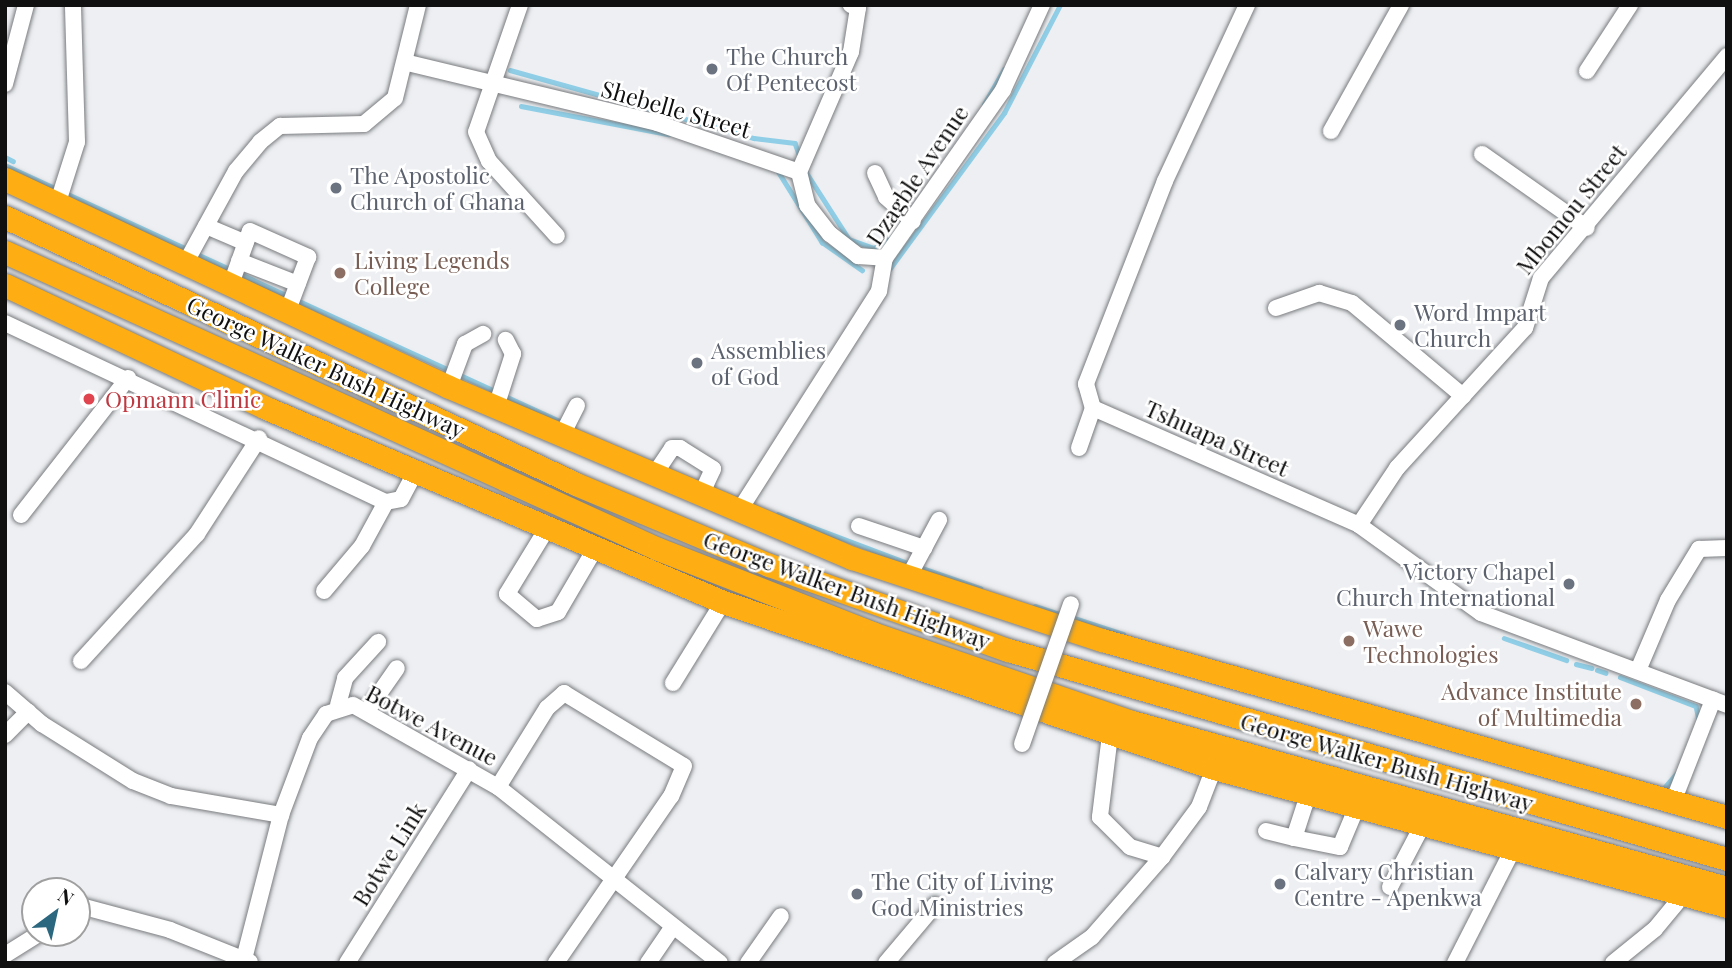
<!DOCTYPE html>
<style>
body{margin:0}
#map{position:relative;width:1732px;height:968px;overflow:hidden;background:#edeff2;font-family:"Playfair Display",serif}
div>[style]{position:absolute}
.stream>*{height:4.5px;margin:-2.25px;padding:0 2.25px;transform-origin:2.25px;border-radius:2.25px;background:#8fcee6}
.roads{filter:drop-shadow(0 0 2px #797b7e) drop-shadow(0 0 2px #797b7e)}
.minor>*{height:16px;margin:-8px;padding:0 8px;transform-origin:8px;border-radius:8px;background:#fff}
.highway>*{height:23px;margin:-11.5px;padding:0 11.5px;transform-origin:11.5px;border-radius:11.5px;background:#feae13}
.bridges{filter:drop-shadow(0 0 2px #797b7e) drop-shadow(0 0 2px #797b7e)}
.minor-bridge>*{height:16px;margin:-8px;padding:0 8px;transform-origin:8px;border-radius:8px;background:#fff}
.dots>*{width:19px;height:19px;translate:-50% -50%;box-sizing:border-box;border:4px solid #fff;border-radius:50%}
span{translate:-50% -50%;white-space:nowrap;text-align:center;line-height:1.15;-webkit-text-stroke:5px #fff;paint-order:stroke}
.worship-label{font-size:23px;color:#5b616d}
.left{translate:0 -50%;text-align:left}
.right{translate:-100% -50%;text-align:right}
.street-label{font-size:23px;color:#101011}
.education-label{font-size:23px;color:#785e54}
.health-label{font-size:23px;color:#be3a42}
.frame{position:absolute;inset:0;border:7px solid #101011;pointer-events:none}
.north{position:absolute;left:21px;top:877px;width:70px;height:70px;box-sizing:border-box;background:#fff;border:2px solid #9f9fa0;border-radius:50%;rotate:33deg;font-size:19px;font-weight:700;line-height:28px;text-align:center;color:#101011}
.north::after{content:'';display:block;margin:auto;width:24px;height:32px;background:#2b677e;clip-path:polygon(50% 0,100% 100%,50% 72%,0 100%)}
</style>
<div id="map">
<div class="stream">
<i style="left:510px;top:70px;width:253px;rotate:15.6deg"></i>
<i style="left:754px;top:138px;width:41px;rotate:7deg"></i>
<i style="left:795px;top:143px;width:15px;rotate:70deg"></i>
<i style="left:984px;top:104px;width:40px;rotate:-60.3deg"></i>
<i style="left:521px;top:106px;width:150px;rotate:10.8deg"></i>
<i style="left:5px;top:157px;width:9px;rotate:27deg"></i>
<i style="left:5px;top:165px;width:203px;rotate:24.8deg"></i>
<i style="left:778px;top:171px;width:84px;rotate:58.2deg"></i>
<i style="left:822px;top:242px;width:49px;rotate:35deg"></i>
<i style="left:806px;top:172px;width:80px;rotate:57.3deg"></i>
<i style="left:849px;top:239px;width:27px;rotate:20deg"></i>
<i style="left:874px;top:248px;width:21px;rotate:-31deg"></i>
<i style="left:197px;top:254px;width:330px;rotate:24.7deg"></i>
<i style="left:888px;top:271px;width:196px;rotate:-53.7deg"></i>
<i style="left:1004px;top:113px;width:122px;rotate:-62.6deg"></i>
<i style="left:505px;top:396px;width:65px;rotate:24.6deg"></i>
<i style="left:778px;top:514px;width:141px;rotate:20.7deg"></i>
<i style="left:919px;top:567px;width:65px;rotate:19deg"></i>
<i style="left:1035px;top:606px;width:29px;rotate:18deg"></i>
<i style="left:1071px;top:617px;width:55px;rotate:18.1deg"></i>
<i style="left:1504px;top:638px;width:66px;rotate:19.5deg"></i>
<i style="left:1576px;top:664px;width:16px;rotate:14deg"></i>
<i style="left:1597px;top:670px;width:9px;rotate:18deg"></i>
<i style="left:1620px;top:677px;width:81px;rotate:20.9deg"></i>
<i style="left:1696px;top:706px;width:14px;rotate:78deg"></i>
<i style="left:1663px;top:789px;width:21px;rotate:-49deg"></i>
</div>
<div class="roads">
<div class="minor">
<i style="left:520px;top:5px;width:134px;rotate:109.1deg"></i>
<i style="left:476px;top:132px;width:32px;rotate:66deg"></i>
<i style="left:489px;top:161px;width:101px;rotate:47.8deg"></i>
<i style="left:1247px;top:5px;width:194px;rotate:115deg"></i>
<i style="left:1165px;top:181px;width:218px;rotate:111.3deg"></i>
<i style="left:1086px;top:384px;width:25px;rotate:74deg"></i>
<i style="left:1093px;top:408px;width:291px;rotate:23.7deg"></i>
<i style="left:1359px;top:525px;width:150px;rotate:35.8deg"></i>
<i style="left:1481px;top:613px;width:263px;rotate:20.5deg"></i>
<i style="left:408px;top:63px;width:256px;rotate:13.5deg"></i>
<i style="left:657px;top:123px;width:150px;rotate:19deg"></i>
<i style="left:1587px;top:71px;width:79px;rotate:-56.9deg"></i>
<i style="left:5px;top:84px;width:82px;rotate:-75.1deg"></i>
<i style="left:1331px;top:131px;width:144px;rotate:-60.9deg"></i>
<i style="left:1482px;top:154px;width:128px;rotate:35.2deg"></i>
<i style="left:799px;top:172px;width:131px;rotate:-66.6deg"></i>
<i style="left:851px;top:52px;width:45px;rotate:-81deg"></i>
<i style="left:858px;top:8px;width:8px;rotate:-157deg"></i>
<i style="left:799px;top:172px;width:34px;rotate:76deg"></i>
<i style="left:807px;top:205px;width:37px;rotate:52deg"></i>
<i style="left:830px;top:234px;width:36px;rotate:38deg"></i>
<i style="left:858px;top:256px;width:27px;rotate:4deg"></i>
<i style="left:875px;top:173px;width:26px;rotate:65deg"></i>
<i style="left:886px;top:197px;width:36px;rotate:42deg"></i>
<i style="left:58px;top:202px;width:63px;rotate:-72.4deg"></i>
<i style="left:77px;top:142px;width:137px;rotate:-91.7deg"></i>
<i style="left:206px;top:226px;width:43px;rotate:23deg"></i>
<i style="left:239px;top:261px;width:63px;rotate:21.3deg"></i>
<i style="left:185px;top:264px;width:106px;rotate:-61.3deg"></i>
<i style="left:236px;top:171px;width:38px;rotate:-50deg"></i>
<i style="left:260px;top:142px;width:26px;rotate:-39deg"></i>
<i style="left:280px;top:126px;width:84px;rotate:-1.4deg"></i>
<i style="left:364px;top:124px;width:40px;rotate:-40deg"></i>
<i style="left:395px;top:98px;width:96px;rotate:-76.1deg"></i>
<i style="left:231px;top:284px;width:56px;rotate:-70.3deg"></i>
<i style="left:250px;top:231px;width:64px;rotate:24.1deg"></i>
<i style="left:308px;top:257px;width:57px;rotate:110.7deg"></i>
<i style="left:1276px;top:308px;width:46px;rotate:-19.2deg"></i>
<i style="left:1319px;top:293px;width:34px;rotate:17deg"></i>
<i style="left:1352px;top:303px;width:145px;rotate:40deg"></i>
<i style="left:5px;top:323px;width:421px;rotate:25.2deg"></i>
<i style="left:386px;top:502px;width:15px;rotate:-11deg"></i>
<i style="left:401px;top:499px;width:30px;rotate:-62deg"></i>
<i style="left:449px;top:387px;width:46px;rotate:-69.6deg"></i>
<i style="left:465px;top:344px;width:21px;rotate:-29deg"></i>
<i style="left:496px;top:407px;width:56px;rotate:-72.2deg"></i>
<i style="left:513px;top:354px;width:16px;rotate:-117deg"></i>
<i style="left:562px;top:435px;width:33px;rotate:-63deg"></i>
<i style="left:1079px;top:448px;width:42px;rotate:-70.7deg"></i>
<i style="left:654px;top:475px;width:32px;rotate:-56deg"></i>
<i style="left:672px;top:448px;width:8px"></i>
<i style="left:680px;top:448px;width:39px;rotate:32deg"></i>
<i style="left:713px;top:469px;width:29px;rotate:115deg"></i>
<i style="left:739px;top:511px;width:261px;rotate:-57.5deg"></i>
<i style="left:879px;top:291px;width:34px;rotate:-80deg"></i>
<i style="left:885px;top:258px;width:205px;rotate:-54.9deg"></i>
<i style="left:1003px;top:90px;width:94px;rotate:-65.4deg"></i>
<i style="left:21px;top:515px;width:174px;rotate:-52deg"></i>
<i style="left:1359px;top:525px;width:69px;rotate:-56.3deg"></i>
<i style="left:1397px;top:468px;width:190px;rotate:-47.6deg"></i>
<i style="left:1525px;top:328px;width:52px;rotate:-72.3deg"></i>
<i style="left:1541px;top:278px;width:290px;rotate:-50deg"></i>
<i style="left:859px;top:526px;width:69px;rotate:18.7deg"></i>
<i style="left:546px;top:530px;width:75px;rotate:121.4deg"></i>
<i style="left:507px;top:594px;width:39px;rotate:40deg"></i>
<i style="left:537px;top:619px;width:22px;rotate:-18deg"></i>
<i style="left:558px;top:612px;width:69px;rotate:-59.7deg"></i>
<i style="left:908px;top:578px;width:66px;rotate:-61.9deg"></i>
<i style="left:324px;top:591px;width:59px;rotate:-49.8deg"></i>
<i style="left:362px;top:546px;width:50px;rotate:-61.4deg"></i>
<i style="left:81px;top:661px;width:172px;rotate:-47.6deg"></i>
<i style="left:197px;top:534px;width:114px;rotate:-57.1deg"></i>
<i style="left:1639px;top:668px;width:74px;rotate:-66.9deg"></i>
<i style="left:1668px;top:600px;width:60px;rotate:-58.7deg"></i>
<i style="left:1699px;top:549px;width:28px;rotate:-2deg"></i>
<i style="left:673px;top:683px;width:95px;rotate:-58.3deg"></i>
<i style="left:5px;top:692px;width:49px;rotate:40.9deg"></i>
<i style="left:42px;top:724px;width:107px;rotate:32.1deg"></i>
<i style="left:133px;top:781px;width:41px;rotate:21.5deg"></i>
<i style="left:171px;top:796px;width:112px;rotate:9.8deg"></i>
<i style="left:338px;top:705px;width:28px;rotate:-75deg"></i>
<i style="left:345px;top:678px;width:49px;rotate:-47.5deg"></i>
<i style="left:367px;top:711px;width:52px;rotate:-55.1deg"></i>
<i style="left:5px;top:735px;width:33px;rotate:-45deg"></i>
<i style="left:1110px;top:735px;width:83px;rotate:97deg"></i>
<i style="left:1100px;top:817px;width:42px;rotate:45deg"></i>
<i style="left:1130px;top:847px;width:34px;rotate:17deg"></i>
<i style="left:498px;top:787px;width:93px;rotate:-58.2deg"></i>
<i style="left:547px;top:708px;width:23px;rotate:-41deg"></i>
<i style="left:564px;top:693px;width:140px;rotate:31.3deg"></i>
<i style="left:684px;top:766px;width:33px;rotate:113deg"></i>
<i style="left:671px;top:796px;width:203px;rotate:124.6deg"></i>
<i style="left:1308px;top:795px;width:45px;rotate:108deg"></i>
<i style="left:1294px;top:838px;width:47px;rotate:11.1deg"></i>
<i style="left:1340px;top:847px;width:41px;rotate:-67.2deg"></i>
<i style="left:1673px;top:802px;width:110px;rotate:-68.6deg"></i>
<i style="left:1266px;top:831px;width:29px;rotate:14deg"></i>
<i style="left:1390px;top:887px;width:67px;rotate:-62.3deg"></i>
<i style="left:77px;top:905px;width:96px;rotate:15deg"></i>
<i style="left:170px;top:930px;width:86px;rotate:21.8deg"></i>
<i style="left:5px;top:955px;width:41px;rotate:-32.2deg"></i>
<i style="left:243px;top:963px;width:153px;rotate:-75.6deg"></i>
<i style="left:281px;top:815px;width:82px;rotate:-69.4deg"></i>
<i style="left:310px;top:738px;width:29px;rotate:-56deg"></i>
<i style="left:326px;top:714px;width:28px;rotate:-18deg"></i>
<i style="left:353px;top:705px;width:167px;rotate:29.5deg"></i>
<i style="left:498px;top:787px;width:283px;rotate:38.4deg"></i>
<i style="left:347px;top:963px;width:229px;rotate:-57.8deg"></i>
<i style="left:648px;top:963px;width:42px;rotate:-55.6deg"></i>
<i style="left:748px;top:963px;width:57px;rotate:-54.9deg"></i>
<i style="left:886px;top:963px;width:76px;rotate:-49.8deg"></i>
<i style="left:1055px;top:963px;width:45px;rotate:-35.1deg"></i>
<i style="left:1092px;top:937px;width:106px;rotate:-48.8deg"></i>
<i style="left:1162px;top:857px;width:62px;rotate:-53.5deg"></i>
<i style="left:1199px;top:807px;width:42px;rotate:-69deg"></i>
<i style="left:1455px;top:963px;width:128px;rotate:-63deg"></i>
<i style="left:1613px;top:963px;width:54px;rotate:-39deg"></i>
<i style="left:1655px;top:929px;width:45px;rotate:-50.4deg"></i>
</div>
<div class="highway">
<i style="left:5px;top:179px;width:490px;rotate:25.1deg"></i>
<i style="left:449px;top:387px;width:438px;rotate:23deg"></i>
<i style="left:852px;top:558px;width:263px;rotate:18.2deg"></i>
<i style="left:1102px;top:640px;width:650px;rotate:15.81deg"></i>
<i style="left:5px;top:217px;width:630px;rotate:25.06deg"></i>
<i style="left:576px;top:484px;width:209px;rotate:22.8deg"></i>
<i style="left:769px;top:565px;width:254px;rotate:19.6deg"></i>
<i style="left:1008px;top:650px;width:749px;rotate:16.21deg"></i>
<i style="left:5px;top:252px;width:717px;rotate:24.46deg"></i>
<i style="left:658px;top:549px;width:230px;rotate:21.4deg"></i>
<i style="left:872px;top:633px;width:275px;rotate:18.9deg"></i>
<i style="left:1132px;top:722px;width:618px;rotate:15.59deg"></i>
<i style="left:5px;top:285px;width:289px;rotate:25.2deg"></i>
<i style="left:266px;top:408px;width:496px;rotate:23deg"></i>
<i style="left:723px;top:602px;width:518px;rotate:18.68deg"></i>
<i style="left:1214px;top:768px;width:531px;rotate:15.06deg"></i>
</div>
</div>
<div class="bridges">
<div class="minor-bridge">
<i style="left:1022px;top:744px;width:148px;rotate:-70.7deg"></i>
</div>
</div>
<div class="dots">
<i style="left:712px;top:69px;background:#6b7280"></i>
<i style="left:336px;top:188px;background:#6b7280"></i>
<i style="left:340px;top:273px;background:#8d6e63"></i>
<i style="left:1400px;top:325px;background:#6b7280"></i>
<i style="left:697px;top:363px;background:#6b7280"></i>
<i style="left:89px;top:399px;background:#e0444e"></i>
<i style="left:1569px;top:584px;background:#6b7280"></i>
<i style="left:1349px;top:641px;background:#8d6e63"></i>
<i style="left:1636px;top:704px;background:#8d6e63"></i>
<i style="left:1280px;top:884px;background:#6b7280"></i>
<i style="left:857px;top:894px;background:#6b7280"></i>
</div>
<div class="worship-label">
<span class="left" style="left:726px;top:69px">The Church<br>Of Pentecost</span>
<span class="left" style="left:350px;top:188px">The Apostolic<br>Church of Ghana</span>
<span class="left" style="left:1414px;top:325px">Word Impart<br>Church</span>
<span class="left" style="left:711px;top:363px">Assemblies<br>of God</span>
<span class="right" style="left:1555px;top:584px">Victory Chapel<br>Church International</span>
<span class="left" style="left:1294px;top:884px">Calvary Christian<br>Centre - Apenkwa</span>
<span class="left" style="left:871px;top:894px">The City of Living<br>God Ministries</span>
</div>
<div class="street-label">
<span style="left:676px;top:109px;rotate:16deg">Shebelle Street</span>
<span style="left:917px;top:175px;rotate:-56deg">Dzagble Avenue</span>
<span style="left:1571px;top:209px;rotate:-51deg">Mbomou Street</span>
<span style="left:326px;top:367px;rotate:25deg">George Walker Bush Highway</span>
<span style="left:1217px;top:438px;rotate:24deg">Tshuapa Street</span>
<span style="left:847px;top:590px;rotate:20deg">George Walker Bush Highway</span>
<span style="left:432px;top:725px;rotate:28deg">Botwe Avenue</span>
<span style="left:1387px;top:762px;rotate:16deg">George Walker Bush Highway</span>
<span style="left:389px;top:854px;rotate:-58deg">Botwe Link</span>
</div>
<div class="education-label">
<span class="left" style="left:354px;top:273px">Living Legends<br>College</span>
<span class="left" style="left:1363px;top:641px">Wawe<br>Technologies</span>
<span class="right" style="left:1622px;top:704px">Advance Institute<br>of Multimedia</span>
</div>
<div class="health-label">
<span class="left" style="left:105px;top:399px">Opmann Clinic</span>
</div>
<div class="frame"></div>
<div class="north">N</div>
</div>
